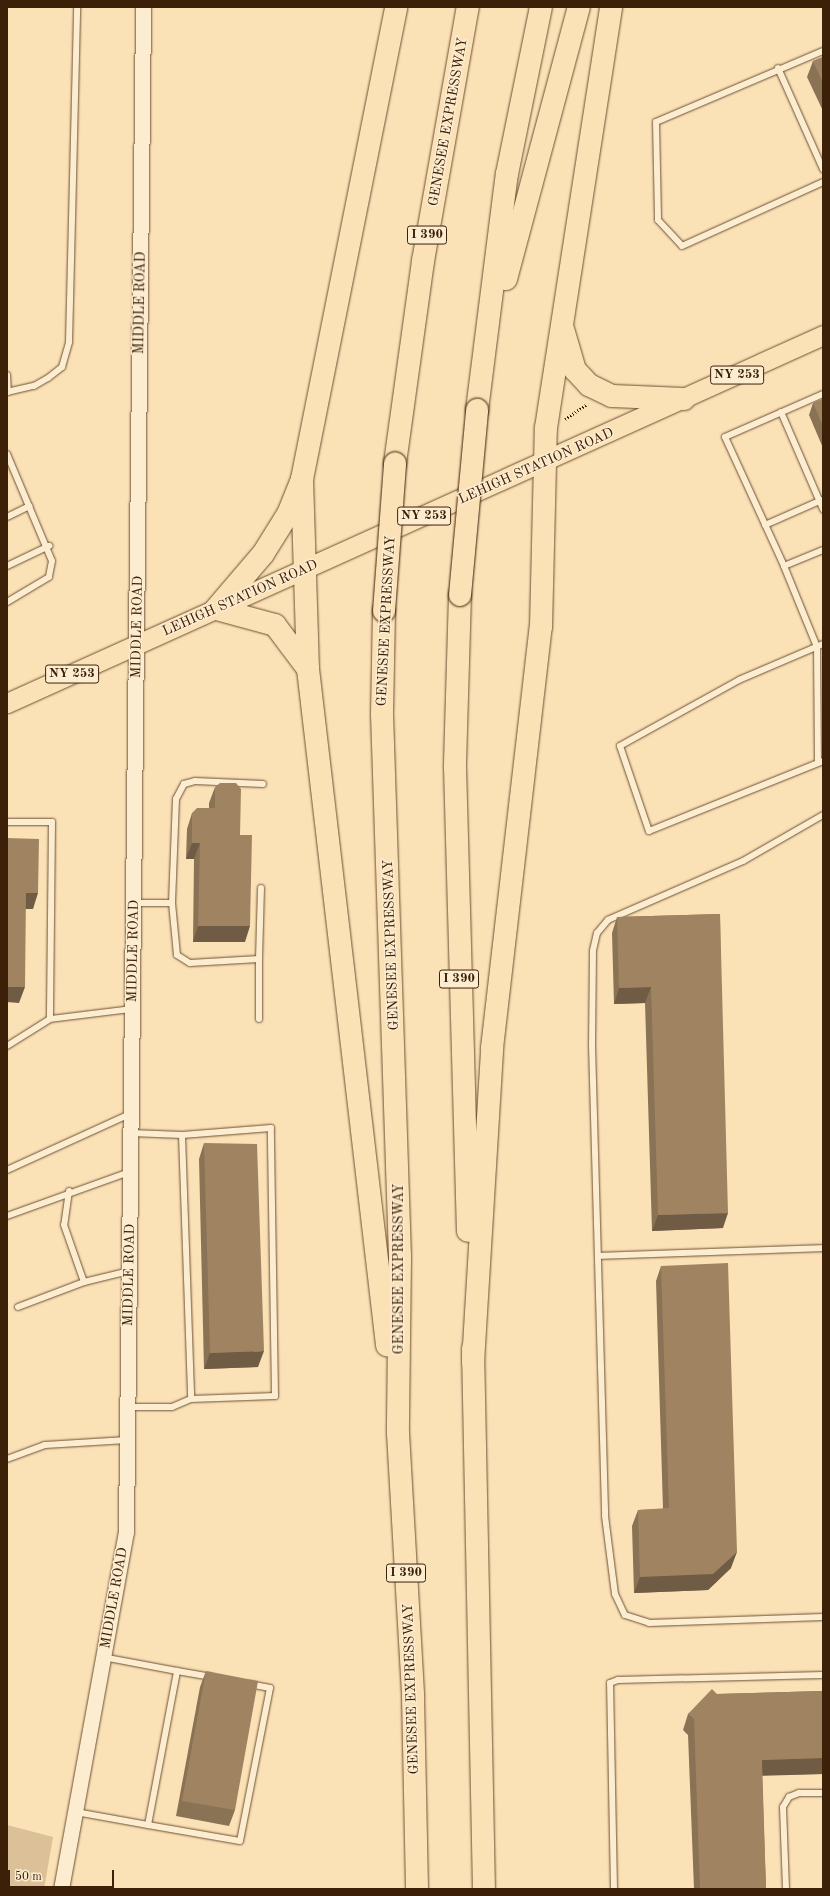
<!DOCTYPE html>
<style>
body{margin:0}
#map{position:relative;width:830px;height:1896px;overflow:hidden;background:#fbe1b6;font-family:"Old Standard TT",serif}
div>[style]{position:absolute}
.green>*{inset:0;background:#dbc098}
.path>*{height:2.5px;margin-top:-1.25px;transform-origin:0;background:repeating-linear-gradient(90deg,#3d2008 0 1px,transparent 0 3px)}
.roads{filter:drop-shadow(0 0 1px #6c5034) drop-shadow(0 0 1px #6c5034)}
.service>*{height:6px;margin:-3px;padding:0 3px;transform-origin:3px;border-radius:3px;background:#fcecd0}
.tertiary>*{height:15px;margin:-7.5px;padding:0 7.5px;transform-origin:7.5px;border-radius:7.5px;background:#fcecd0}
.primary>*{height:19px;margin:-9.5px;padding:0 9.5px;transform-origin:9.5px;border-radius:9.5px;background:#fbe1b6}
.motorway>*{height:22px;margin:-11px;padding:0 11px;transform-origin:11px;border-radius:11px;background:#fbe1b6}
.bridges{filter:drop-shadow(0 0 1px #3d2008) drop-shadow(0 0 1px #3d2008)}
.motorway-bridge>*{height:22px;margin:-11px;padding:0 11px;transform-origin:11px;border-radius:11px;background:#fbe1b6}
.wall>*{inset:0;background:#8a7254}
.shaded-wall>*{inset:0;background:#705c45}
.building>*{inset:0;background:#a08462}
span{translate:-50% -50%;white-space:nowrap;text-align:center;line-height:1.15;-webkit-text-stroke:3px #fcecd0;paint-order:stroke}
.shield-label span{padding:1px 3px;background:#fcecd0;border:1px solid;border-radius:3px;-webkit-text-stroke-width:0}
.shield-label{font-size:13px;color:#3d2008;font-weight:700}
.street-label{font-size:14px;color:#3d2008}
.frame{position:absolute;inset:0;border:8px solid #3d2008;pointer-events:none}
.scale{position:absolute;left:8px;top:1870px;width:106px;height:18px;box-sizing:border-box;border:2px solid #3d2008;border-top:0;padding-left:5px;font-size:12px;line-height:14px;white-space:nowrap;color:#3d2008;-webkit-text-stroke:3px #fcecd0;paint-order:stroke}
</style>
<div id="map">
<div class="green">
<i style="clip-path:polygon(7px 1825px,53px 1837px,44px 1889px,7px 1889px)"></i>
</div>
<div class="path">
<i style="left:565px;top:419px;width:27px;rotate:-34deg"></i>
</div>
<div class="roads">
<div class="service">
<i style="left:823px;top:51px;width:181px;rotate:157deg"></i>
<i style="left:656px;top:122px;width:98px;rotate:88.8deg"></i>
<i style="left:658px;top:220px;width:35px;rotate:47deg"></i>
<i style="left:682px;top:246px;width:155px;rotate:-24.4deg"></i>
<i style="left:778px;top:68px;width:111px;rotate:66deg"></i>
<i style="left:7px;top:375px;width:17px;rotate:87deg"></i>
<i style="left:7px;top:392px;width:28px;rotate:-13deg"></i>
<i style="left:34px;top:386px;width:16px;rotate:-30deg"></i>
<i style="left:48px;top:378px;width:18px;rotate:-38deg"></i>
<i style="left:62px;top:367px;width:26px;rotate:-74deg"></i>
<i style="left:69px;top:342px;width:335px;rotate:-88.6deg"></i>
<i style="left:823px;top:394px;width:107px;rotate:156.3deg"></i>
<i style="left:725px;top:437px;width:142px;rotate:65.4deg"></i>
<i style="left:784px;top:566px;width:42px;rotate:-22.3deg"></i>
<i style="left:781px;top:412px;width:106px;rotate:66.6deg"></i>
<i style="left:7px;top:454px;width:116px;rotate:67.2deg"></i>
<i style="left:52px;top:561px;width:16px;rotate:101deg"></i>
<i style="left:49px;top:577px;width:49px;rotate:149.2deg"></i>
<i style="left:7px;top:517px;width:25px;rotate:-26deg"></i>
<i style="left:765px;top:525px;width:62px;rotate:-23.7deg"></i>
<i style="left:7px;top:566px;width:47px;rotate:-25.5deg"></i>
<i style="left:784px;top:566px;width:87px;rotate:67.8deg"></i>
<i style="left:817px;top:647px;width:114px;rotate:89.5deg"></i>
<i style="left:823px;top:644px;width:91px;rotate:156.8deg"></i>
<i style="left:739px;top:680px;width:136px;rotate:151deg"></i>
<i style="left:620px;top:746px;width:90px;rotate:71.2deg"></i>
<i style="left:649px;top:831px;width:188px;rotate:-21.9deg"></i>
<i style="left:823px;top:815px;width:92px;rotate:150.1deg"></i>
<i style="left:743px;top:861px;width:147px;rotate:156.4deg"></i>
<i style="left:608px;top:920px;width:17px;rotate:130deg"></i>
<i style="left:597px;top:933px;width:18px;rotate:103deg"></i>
<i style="left:593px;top:951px;width:94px;rotate:90.6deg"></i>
<i style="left:592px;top:1045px;width:471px;rotate:88.4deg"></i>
<i style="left:605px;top:1516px;width:79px;rotate:82.7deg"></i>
<i style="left:615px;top:1594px;width:23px;rotate:65deg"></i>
<i style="left:625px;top:1615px;width:25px;rotate:18deg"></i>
<i style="left:649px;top:1623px;width:174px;rotate:-2deg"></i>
<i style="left:7px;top:822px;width:45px"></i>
<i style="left:52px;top:822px;width:197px;rotate:90.6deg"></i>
<i style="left:134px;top:903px;width:38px"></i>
<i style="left:172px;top:903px;width:104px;rotate:-87.8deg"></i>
<i style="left:176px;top:799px;width:17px;rotate:-62deg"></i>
<i style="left:184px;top:784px;width:11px;rotate:-15deg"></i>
<i style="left:195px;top:781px;width:68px;rotate:2.5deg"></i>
<i style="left:172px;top:903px;width:52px;rotate:84.5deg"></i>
<i style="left:177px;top:955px;width:15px;rotate:32deg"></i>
<i style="left:190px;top:963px;width:69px;rotate:-3.3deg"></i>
<i style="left:259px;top:959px;width:71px;rotate:-88.4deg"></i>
<i style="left:259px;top:959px;width:60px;rotate:90deg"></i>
<i style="left:7px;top:1046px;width:51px;rotate:-32.1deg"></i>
<i style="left:50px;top:1019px;width:82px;rotate:-7deg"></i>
<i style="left:182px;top:1135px;width:264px;rotate:88deg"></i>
<i style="left:7px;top:1170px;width:135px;rotate:-24.5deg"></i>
<i style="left:69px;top:1191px;width:34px;rotate:98deg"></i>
<i style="left:64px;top:1225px;width:60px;rotate:70.7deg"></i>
<i style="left:7px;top:1216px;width:130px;rotate:-19.8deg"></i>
<i style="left:599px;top:1256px;width:224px;rotate:-2deg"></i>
<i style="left:18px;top:1307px;width:71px;rotate:-20.7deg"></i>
<i style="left:84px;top:1282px;width:46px;rotate:-13.7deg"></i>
<i style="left:127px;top:1407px;width:45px"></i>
<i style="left:172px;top:1407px;width:21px;rotate:-23deg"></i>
<i style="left:191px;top:1399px;width:84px;rotate:-2deg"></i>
<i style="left:275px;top:1396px;width:268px;rotate:-90.9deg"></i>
<i style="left:271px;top:1128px;width:89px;rotate:175.5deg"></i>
<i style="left:182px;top:1135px;width:51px;rotate:-177.8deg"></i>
<i style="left:7px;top:1459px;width:40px;rotate:-20.2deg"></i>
<i style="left:45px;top:1445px;width:82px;rotate:-3.5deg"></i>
<i style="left:177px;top:1671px;width:35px;rotate:10deg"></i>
<i style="left:76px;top:1812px;width:73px;rotate:10.2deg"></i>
<i style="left:148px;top:1825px;width:157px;rotate:-79.3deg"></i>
<i style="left:177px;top:1671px;width:75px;rotate:-169.3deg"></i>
<i style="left:148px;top:1825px;width:93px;rotate:9.9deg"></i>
<i style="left:240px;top:1841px;width:156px;rotate:-78.9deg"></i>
<i style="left:270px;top:1688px;width:20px;rotate:-169deg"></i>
<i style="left:614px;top:1889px;width:206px;rotate:-91.1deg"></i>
<i style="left:610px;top:1683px;width:9px;rotate:-21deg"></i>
<i style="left:618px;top:1680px;width:205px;rotate:-1.4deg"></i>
<i style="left:786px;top:1889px;width:82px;rotate:-92.1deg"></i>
<i style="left:783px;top:1807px;width:12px;rotate:-59deg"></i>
<i style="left:789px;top:1797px;width:11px;rotate:-22deg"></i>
<i style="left:799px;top:1793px;width:24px"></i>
</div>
<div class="tertiary">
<i style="left:61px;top:1889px;width:363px;rotate:-79.7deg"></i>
<i style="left:126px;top:1532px;width:1525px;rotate:-89.36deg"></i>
</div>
<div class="primary">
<i style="left:7px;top:703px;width:895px;rotate:-24.27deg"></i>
</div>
<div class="motorway">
<i style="left:506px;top:279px;width:282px;rotate:-75deg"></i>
<i style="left:563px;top:329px;width:43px;rotate:73.7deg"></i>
<i style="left:575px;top:370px;width:21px;rotate:47deg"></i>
<i style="left:589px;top:385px;width:25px;rotate:26deg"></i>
<i style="left:612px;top:396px;width:72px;rotate:2.4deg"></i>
<i style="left:477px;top:410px;width:238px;rotate:-82.8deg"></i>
<i style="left:507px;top:174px;width:170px;rotate:-78.5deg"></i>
<i style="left:395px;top:463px;width:204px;rotate:-82.1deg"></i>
<i style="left:423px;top:261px;width:258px;rotate:-80deg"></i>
<i style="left:302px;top:479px;width:190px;rotate:88.2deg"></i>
<i style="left:308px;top:669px;width:681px;rotate:83.33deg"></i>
<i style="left:460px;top:595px;width:172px;rotate:91.7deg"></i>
<i style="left:455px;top:767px;width:464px;rotate:88.4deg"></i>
<i style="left:384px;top:611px;width:103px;rotate:91.1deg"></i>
<i style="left:382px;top:714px;width:544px;rotate:88.1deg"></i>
<i style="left:400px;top:1258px;width:175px;rotate:90.7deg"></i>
<i style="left:398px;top:1433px;width:264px;rotate:86.7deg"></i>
<i style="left:413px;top:1697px;width:192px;rotate:88.8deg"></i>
<i style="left:308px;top:669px;width:55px;rotate:-126.9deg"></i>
<i style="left:275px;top:625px;width:61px;rotate:-164.8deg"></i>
<i style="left:216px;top:609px;width:72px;rotate:-49.5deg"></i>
<i style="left:263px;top:554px;width:47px;rotate:-58deg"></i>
<i style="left:288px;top:514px;width:38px;rotate:-68deg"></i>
<i style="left:302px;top:479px;width:481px;rotate:-78.7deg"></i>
<i style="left:473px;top:1348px;width:541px;rotate:88.84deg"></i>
<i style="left:473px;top:1362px;width:315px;rotate:-86.5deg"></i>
<i style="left:492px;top:1048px;width:424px;rotate:-83.4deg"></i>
<i style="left:541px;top:627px;width:199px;rotate:-88.6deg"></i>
<i style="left:546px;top:428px;width:426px;rotate:-81.2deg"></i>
</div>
</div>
<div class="bridges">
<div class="motorway-bridge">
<i style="left:460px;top:595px;width:186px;rotate:-84.7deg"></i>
<i style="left:384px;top:611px;width:148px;rotate:-85.7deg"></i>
</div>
</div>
<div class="wall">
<i style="clip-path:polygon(823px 57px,823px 111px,807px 77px,813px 61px)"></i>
<i style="clip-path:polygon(823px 399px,823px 448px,809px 415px,813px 403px)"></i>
<i style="clip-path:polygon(215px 787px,240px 835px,245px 942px,193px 942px,194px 859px,186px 859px,187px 829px,192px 813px,209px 808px,209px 803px)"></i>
<i style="clip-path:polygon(720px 914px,723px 1228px,652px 1231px,645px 1003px,614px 1004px,612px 933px,617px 917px)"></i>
<i style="clip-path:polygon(204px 1143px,258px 1367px,204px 1369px,199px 1159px)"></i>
<i style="clip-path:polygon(661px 1266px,731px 1568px,708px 1590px,634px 1593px,632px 1526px,638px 1510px,663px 1509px,656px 1281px)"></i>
<i style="clip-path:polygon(206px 1671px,235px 1810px,229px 1826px,176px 1816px,200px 1687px)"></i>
<i style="clip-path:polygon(823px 1691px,823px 1774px,762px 1775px,766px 1889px,694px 1889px,688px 1735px,683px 1730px,688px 1714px,717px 1694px)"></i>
</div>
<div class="shaded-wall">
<i style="clip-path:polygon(192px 843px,200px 843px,194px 859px,186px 859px)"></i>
<i style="clip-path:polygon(26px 893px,38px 893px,33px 909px,20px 909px)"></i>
<i style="clip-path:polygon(198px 926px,250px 926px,245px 942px,193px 942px)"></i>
<i style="clip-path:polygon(7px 987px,25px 987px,19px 1003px,7px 1002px)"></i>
<i style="clip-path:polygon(651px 987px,645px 1003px,614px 1004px,619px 988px)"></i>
<i style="clip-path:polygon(728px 1213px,723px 1228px,652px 1231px,658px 1215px)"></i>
<i style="clip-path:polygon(264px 1351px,258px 1367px,204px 1369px,210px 1353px)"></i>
<i style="clip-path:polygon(737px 1552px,731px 1568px,708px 1590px,634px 1593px,640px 1577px)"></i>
<i style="clip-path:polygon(823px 1758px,823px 1774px,756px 1776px,762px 1760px)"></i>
</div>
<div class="building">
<i style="clip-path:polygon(823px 57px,823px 83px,813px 61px)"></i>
<i style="clip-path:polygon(823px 399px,823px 426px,813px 403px)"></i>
<i style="clip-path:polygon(220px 783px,236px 783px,241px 789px,240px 835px,252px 835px,250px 926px,198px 926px,200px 843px,192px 843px,192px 813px,197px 808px,215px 808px,215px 787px)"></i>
<i style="clip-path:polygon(7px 838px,39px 839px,38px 893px,26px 893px,25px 987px,7px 987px)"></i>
<i style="clip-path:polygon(720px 914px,728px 1213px,658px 1215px,651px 987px,619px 988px,617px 917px)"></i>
<i style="clip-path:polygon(204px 1143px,257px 1144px,264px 1351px,210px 1353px)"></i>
<i style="clip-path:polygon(728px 1263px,737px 1552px,713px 1574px,640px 1577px,638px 1510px,669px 1508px,661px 1266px)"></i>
<i style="clip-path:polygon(206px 1671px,258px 1681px,235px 1810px,182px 1801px)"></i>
<i style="clip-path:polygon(712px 1689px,717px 1694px,823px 1691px,823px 1758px,762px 1760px,766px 1889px,700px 1889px,694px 1719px,688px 1714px)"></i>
</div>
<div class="shield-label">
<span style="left:427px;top:235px">I 390</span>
<span style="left:737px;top:375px">NY 253</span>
<span style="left:424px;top:516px">NY 253</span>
<span style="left:72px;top:674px">NY 253</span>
<span style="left:459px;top:979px">I 390</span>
<span style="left:406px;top:1573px">I 390</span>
</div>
<div class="street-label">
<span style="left:448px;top:122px;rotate:-80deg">GENESEE EXPRESSWAY</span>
<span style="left:140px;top:303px;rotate:-89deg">MIDDLE ROAD</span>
<span style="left:536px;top:466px;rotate:-24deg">LEHIGH STATION ROAD</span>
<span style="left:240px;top:598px;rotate:-24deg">LEHIGH STATION ROAD</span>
<span style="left:386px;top:621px;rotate:-87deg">GENESEE EXPRESSWAY</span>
<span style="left:137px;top:627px;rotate:-89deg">MIDDLE ROAD</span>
<span style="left:391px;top:945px;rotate:-92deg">GENESEE EXPRESSWAY</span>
<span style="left:133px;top:951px;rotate:-89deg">MIDDLE ROAD</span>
<span style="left:399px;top:1269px;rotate:-90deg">GENESEE EXPRESSWAY</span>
<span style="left:129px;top:1275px;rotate:-89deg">MIDDLE ROAD</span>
<span style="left:114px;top:1598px;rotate:-80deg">MIDDLE ROAD</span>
<span style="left:411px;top:1689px;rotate:-92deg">GENESEE EXPRESSWAY</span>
</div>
<div class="frame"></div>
<div class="scale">50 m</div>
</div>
